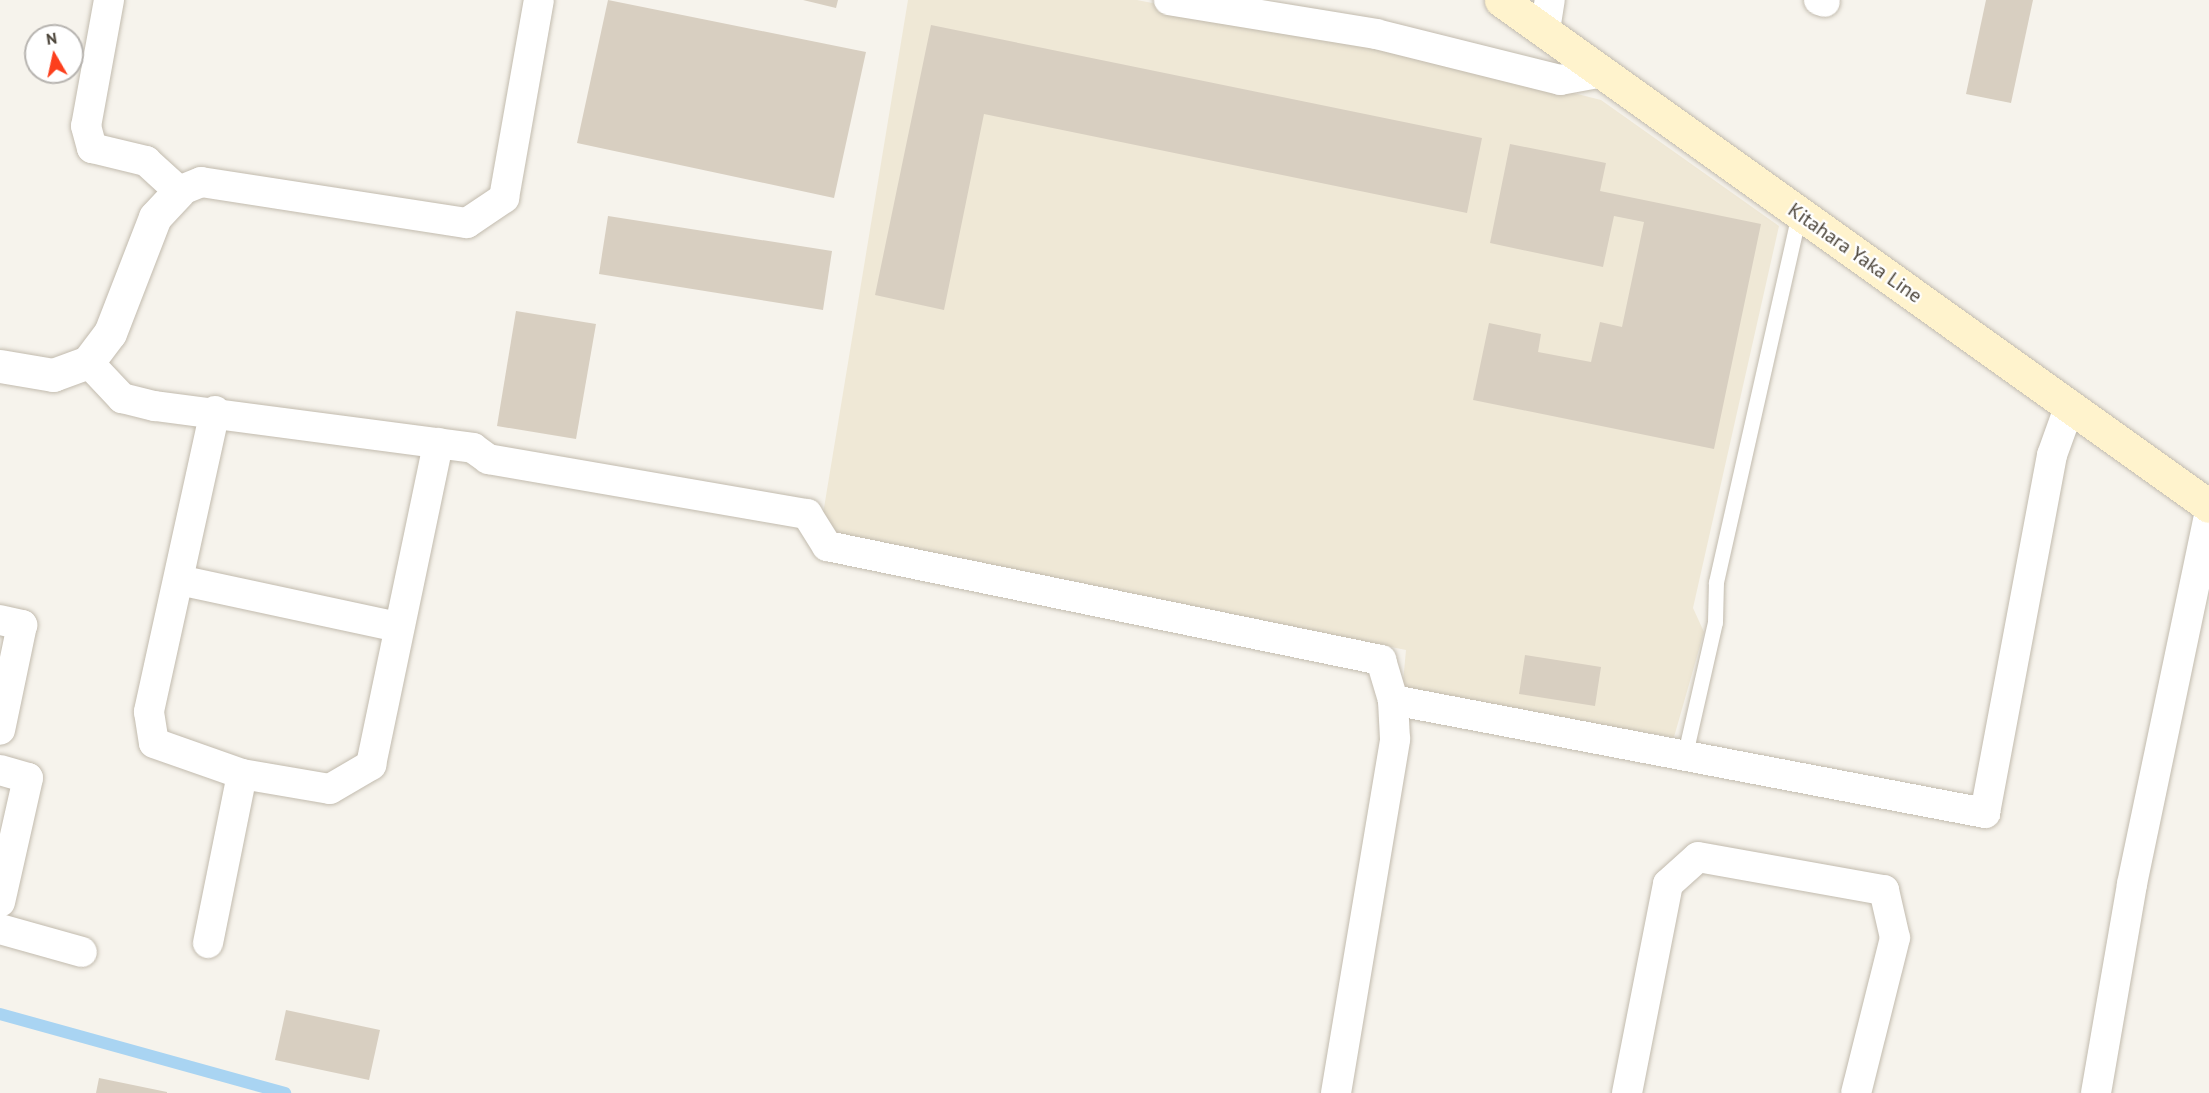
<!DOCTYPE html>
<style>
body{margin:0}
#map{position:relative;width:2209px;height:1093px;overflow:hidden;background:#f6f3ec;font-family:"PT Sans",sans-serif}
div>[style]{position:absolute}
.education>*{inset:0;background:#efe8d6}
.stream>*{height:12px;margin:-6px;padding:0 6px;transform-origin:6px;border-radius:6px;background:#a9d4f2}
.building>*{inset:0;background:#d8cfc1}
.roads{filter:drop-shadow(0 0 2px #c2bbae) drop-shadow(0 0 2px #c2bbae)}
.service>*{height:15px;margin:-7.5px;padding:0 7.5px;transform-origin:7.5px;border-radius:7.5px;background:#fff}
.minor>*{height:30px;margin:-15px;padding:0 15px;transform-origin:15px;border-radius:15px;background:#fff}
.tertiary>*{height:33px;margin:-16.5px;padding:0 16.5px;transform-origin:16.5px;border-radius:16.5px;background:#fff}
.secondary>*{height:33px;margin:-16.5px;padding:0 16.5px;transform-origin:16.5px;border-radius:16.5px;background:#fff3cd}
span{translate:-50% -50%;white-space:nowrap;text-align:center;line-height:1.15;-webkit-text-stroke:4.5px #fff;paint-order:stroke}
.street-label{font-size:20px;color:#4b4439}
.north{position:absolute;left:24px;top:24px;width:60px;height:60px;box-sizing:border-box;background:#fff;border:2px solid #b7b4b0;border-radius:50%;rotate:351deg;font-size:16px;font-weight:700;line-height:24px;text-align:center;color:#4b4439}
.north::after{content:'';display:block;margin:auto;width:21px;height:27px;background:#fc3f1d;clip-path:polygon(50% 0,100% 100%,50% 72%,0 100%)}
</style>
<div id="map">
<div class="education">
<i style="clip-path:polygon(908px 0,1137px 0,1451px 62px,1601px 100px,1779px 226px,1693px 608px,1704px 632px,1674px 737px,1402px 693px,1406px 650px,831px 536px,822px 520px)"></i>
</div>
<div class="stream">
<i style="left:0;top:1014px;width:296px;rotate:15.5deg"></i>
</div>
<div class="building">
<i style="clip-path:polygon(608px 0,866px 52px,834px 198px,577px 143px)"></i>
<i style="clip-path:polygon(803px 0,838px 0,836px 8px)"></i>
<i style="clip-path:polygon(1986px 0,2033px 0,2011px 103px,1966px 94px)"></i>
<i style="clip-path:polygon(931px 25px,1482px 138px,1467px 213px,984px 114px,944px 310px,875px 295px)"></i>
<i style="clip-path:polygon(1510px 144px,1606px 163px,1600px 191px,1761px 224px,1714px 449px,1473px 400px,1489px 323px,1541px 334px,1538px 352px,1591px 362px,1600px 322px,1622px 327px,1644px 222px,1614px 216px,1603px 267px,1490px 243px)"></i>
<i style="clip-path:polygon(608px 216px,832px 251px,823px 310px,599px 274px)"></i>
<i style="clip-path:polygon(516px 311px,596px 324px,576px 439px,497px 426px)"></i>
<i style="clip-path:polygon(1525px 655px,1601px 667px,1595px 706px,1519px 694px)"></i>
<i style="clip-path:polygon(286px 1010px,380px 1030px,369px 1080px,275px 1060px)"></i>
<i style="clip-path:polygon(99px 1078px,167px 1092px,167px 1093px,96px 1093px)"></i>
</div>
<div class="roads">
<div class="service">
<i style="left:1685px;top:754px;width:135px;rotate:-77.2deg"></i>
<i style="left:1715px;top:622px;width:40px;rotate:-88.6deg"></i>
<i style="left:1716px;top:582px;width:376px;rotate:-77.3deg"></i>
</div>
<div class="minor">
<i style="left:109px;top:0;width:128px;rotate:100.3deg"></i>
<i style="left:86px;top:126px;width:23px;rotate:75deg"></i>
<i style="left:92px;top:148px;width:56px;rotate:13.5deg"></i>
<i style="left:146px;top:161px;width:45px;rotate:42.3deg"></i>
<i style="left:179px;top:191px;width:24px;rotate:-22deg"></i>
<i style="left:201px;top:182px;width:269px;rotate:8.8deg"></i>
<i style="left:467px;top:223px;width:45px;rotate:-34deg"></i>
<i style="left:504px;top:198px;width:201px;rotate:-80deg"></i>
<i style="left:1169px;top:0;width:210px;rotate:9.3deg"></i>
<i style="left:1376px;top:34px;width:190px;rotate:14deg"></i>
<i style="left:1560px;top:80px;width:44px;rotate:-10.5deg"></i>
<i style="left:1819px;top:0;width:6px;rotate:18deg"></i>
<i style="left:1545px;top:30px;width:30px;rotate:-81deg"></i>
<i style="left:88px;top:362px;width:50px;rotate:46.6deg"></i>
<i style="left:122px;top:398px;width:34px;rotate:14deg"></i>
<i style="left:155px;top:406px;width:321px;rotate:7.5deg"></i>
<i style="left:473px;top:448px;width:19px;rotate:36deg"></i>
<i style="left:488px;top:459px;width:324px;rotate:9.8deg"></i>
<i style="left:807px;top:514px;width:38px;rotate:58deg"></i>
<i style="left:827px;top:546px;width:566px;rotate:11.63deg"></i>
<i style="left:1381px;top:660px;width:42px;rotate:73.3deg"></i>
<i style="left:1393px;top:700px;width:603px;rotate:10.81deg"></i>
<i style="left:1985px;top:813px;width:364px;rotate:-79.4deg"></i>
<i style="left:2052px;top:455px;width:53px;rotate:-70.2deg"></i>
<i style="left:215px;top:411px;width:308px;rotate:102.4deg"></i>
<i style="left:149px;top:712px;width:31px;rotate:81deg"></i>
<i style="left:154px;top:743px;width:93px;rotate:19.4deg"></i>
<i style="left:242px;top:774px;width:89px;rotate:9.7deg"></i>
<i style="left:330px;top:789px;width:48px;rotate:-30.3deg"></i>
<i style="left:371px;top:765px;width:329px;rotate:-78.2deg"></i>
<i style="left:179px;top:580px;width:225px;rotate:12.1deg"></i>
<i style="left:0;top:620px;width:23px;rotate:13deg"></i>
<i style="left:22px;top:625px;width:107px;rotate:101.8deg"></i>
<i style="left:0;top:770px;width:29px;rotate:16deg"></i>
<i style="left:28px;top:778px;width:127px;rotate:102.7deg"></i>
<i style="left:0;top:929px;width:85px;rotate:15.7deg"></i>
<i style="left:208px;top:943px;width:172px;rotate:-78.6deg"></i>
<i style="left:1336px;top:1093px;width:359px;rotate:-80.5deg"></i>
<i style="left:1395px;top:739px;width:39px;rotate:-93deg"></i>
<i style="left:1627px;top:1093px;width:213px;rotate:-78.9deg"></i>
<i style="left:1668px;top:884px;width:40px;rotate:-42deg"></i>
<i style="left:1698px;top:857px;width:189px;rotate:10.1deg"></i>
<i style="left:1884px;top:890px;width:49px;rotate:77.1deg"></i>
<i style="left:1895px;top:938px;width:160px;rotate:104.1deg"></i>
<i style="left:2096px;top:1093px;width:212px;rotate:-80.2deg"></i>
<i style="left:2132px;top:884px;width:375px;rotate:-78.2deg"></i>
</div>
<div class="tertiary">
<i style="left:0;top:366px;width:54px;rotate:9.6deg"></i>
<i style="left:53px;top:375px;width:37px;rotate:-20deg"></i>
<i style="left:88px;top:362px;width:36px;rotate:-53deg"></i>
<i style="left:110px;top:333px;width:124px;rotate:-68.8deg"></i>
<i style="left:155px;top:217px;width:35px;rotate:-47deg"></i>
</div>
<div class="secondary">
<i style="left:1501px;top:0;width:870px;rotate:35.55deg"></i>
</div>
</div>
<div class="street-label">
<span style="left:1855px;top:253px;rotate:35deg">Kitahara Yaka Line</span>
</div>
<div class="north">N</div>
</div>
